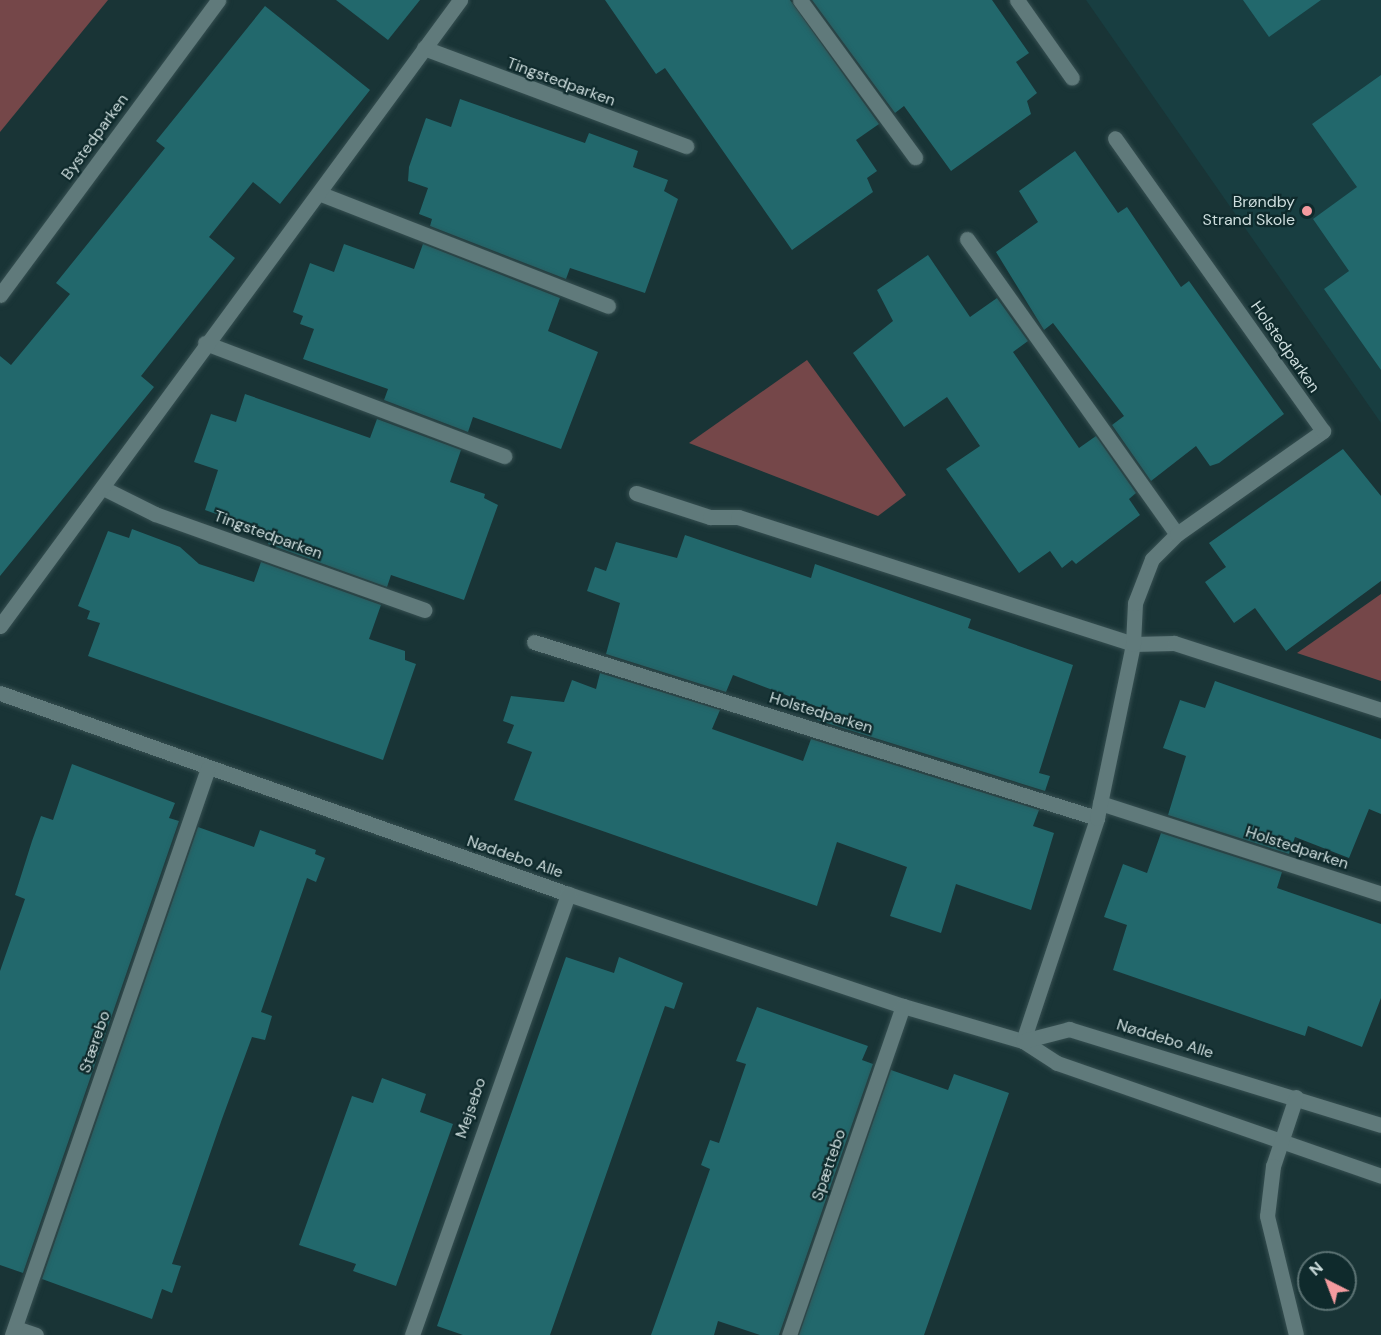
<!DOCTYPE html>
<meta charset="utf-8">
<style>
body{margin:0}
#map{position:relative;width:1381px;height:1335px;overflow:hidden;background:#193436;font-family:"DM Sans",sans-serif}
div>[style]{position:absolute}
.built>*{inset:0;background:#183e41}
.green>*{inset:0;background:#754749}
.building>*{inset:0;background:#22686c}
.roads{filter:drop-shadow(0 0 2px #364f51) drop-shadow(0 0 2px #364f51)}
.minor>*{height:15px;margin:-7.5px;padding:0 7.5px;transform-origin:7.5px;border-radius:7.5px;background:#607a7b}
.dots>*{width:16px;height:16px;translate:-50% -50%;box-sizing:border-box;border:3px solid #0f2a2c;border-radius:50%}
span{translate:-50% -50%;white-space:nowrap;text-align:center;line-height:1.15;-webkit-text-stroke:4.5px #0f2a2c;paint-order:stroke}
.street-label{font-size:16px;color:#cddddd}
.poi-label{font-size:16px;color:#cddddd}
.right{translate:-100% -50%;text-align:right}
.north{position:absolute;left:1297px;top:1251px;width:60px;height:60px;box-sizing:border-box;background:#0f2a2c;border:2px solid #5b7273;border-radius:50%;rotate:318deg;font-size:16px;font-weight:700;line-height:24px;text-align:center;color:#cddddd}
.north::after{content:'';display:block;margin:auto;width:21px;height:27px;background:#f49b9f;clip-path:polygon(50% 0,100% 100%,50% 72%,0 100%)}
</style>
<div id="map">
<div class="built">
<i style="clip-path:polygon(1086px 0,1381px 0,1381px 423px)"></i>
</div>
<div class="green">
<i style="clip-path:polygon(0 0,108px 0,0 132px)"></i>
<i style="clip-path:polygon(807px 360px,906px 495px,878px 516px,689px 443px)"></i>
<i style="clip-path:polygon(1381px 594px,1381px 681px,1297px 653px)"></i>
</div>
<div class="building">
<i style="clip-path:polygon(336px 0,420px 0,388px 40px)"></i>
<i style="clip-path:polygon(605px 0,790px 0,879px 124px,856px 140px,877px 171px,867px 178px,873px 192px,792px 250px,665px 68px,656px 74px)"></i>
<i style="clip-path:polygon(812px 0,992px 0,1029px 53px,1016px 62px,1037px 93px,1027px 101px,1031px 114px,951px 171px,904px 106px,895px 113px)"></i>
<i style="clip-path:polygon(1243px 0,1321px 0,1269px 37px)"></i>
<i style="clip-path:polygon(265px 6px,370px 90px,280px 204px,253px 182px,209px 237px,235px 258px,141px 376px,154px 387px,0 576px,0 356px,11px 365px,70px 294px,56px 283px,165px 148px,156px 141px)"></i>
<i style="clip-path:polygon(1381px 75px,1381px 370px,1324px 289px,1349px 271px,1313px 219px,1357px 187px,1312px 124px)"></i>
<i style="clip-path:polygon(460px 99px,585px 143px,589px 133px,638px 151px,633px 167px,668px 180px,664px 191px,678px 199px,645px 293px,570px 268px,566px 279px,430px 226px,432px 219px,419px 214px,428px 188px,408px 181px,409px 167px,426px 118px,451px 127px)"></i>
<i style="clip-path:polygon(1075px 151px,1118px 213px,1127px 207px,1181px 287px,1189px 281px,1284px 414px,1219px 463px,1210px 466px,1196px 446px,1151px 481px,1112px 425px,1124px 416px,1053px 323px,1044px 330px,996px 252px,1038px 222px,1019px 191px)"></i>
<i style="clip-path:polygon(344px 244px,414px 269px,423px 244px,560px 298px,548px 331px,598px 352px,561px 449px,473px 417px,468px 432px,384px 400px,388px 389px,303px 359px,314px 329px,300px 324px,303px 316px,293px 312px,310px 263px,334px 272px)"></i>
<i style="clip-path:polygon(928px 255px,970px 317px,997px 298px,1028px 341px,1013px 352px,1079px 448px,1096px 436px,1136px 493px,1129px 499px,1140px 515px,1076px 564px,1072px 560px,1062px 568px,1050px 551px,1019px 573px,946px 469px,980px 446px,947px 397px,904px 427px,853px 353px,893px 321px,877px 290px)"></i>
<i style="clip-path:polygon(245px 394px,370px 438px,377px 419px,461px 450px,450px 482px,485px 494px,484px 498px,498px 505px,464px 600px,391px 575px,387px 587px,268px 544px,272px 534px,205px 510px,218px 470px,194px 462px,211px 414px,236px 422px)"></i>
<i style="clip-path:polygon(1343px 449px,1381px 496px,1381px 581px,1286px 651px,1255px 608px,1234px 623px,1205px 582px,1226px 567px,1209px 543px)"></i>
<i style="clip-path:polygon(132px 529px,180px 547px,199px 564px,254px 582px,261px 562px,381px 605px,369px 639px,405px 651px,405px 660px,416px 664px,383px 760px,88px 656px,100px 623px,87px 619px,90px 611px,78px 606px,108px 531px,129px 538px)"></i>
<i style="clip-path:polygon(685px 535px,811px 578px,815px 564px,971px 619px,968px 628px,1073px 665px,1039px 773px,1050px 776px,1045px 791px,817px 720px,821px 708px,733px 675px,726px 692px,606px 654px,620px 603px,587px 591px,595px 567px,606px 571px,616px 542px,677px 558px)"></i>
<i style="clip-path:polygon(600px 673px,720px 710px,712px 729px,803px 761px,811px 739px,1039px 810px,1033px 826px,1054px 833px,1031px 910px,956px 884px,941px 933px,890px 916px,907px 867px,837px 842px,817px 906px,514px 800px,532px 752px,507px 743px,514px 725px,503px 721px,511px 696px,564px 702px,572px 680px,596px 689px)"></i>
<i style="clip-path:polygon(1215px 681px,1381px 739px,1381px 814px,1369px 809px,1349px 858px,1295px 837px,1289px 854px,1168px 815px,1186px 756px,1163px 748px,1180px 700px,1205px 708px)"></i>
<i style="clip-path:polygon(72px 764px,175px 803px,169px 818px,179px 821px,23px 1273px,0 1265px,0 971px,25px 899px,15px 895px,32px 841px,41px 816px,53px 820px)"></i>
<i style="clip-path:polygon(198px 827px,254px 847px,260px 830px,316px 850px,315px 854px,325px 858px,316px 882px,307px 878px,261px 1012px,272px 1016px,265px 1040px,252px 1037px,222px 1119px,172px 1264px,181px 1266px,172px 1293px,162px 1289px,152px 1319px,42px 1279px)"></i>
<i style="clip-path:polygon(1161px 833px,1282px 872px,1277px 888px,1381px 924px,1381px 998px,1362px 1047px,1308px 1026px,1305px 1036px,1113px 970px,1127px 925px,1104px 917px,1123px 864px,1147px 873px)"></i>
<i style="clip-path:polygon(566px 957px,614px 973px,619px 957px,683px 983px,674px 1009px,665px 1006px,550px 1335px,463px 1335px,437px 1326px)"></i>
<i style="clip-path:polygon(757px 1007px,868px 1046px,862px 1060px,873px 1064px,779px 1335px,760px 1335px,718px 1321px,714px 1335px,651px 1335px,710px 1169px,701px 1165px,710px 1140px,719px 1143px,746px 1064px,736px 1061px)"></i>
<i style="clip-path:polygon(891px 1070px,948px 1090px,954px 1074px,1009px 1093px,924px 1335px,799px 1335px)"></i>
<i style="clip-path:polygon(382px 1078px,426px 1094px,420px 1112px,453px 1124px,396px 1286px,353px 1271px,356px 1264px,299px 1245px,352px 1096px,373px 1103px)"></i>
</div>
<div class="roads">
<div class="minor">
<i style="left:800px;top:0;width:195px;rotate:53.8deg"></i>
<i style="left:1017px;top:0;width:95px;rotate:54.8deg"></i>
<i style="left:424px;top:48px;width:280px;rotate:20.5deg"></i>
<i style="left:321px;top:194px;width:308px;rotate:21.3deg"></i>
<i style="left:967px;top:239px;width:362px;rotate:54.6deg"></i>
<i style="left:0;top:295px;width:367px;rotate:-53.5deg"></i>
<i style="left:205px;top:343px;width:320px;rotate:20.7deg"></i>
<i style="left:103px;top:488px;width:58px;rotate:26.6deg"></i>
<i style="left:155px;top:514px;width:286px;rotate:19.6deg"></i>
<i style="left:636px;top:493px;width:78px;rotate:18deg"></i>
<i style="left:710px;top:517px;width:28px"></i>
<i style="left:738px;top:517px;width:415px;rotate:17.8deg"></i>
<i style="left:1133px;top:644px;width:41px;rotate:-1.4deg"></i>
<i style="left:1174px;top:643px;width:218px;rotate:17.9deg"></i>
<i style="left:0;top:626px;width:777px;rotate:-53.69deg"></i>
<i style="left:534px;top:642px;width:590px;rotate:17.36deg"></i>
<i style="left:0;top:693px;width:603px;rotate:19.49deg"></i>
<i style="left:568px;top:894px;width:353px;rotate:18.5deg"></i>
<i style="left:903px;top:1006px;width:125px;rotate:16.3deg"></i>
<i style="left:1023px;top:1041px;width:40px;rotate:32.9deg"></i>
<i style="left:1057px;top:1063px;width:343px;rotate:19.2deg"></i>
<i style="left:1100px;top:803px;width:295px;rotate:17.9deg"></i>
<i style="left:1023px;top:1041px;width:235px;rotate:-71.6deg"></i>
<i style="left:1097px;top:818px;width:178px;rotate:-78.3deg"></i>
<i style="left:1133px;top:644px;width:41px;rotate:-87.2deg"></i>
<i style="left:1135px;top:603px;width:47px;rotate:-68.9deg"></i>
<i style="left:1152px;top:559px;width:35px;rotate:-45deg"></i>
<i style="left:1177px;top:534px;width:179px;rotate:-35.2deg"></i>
<i style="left:1323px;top:431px;width:359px;rotate:-125.4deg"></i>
<i style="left:1023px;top:1041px;width:48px;rotate:-14.6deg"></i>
<i style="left:1069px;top:1029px;width:326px;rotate:17.1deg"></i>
<i style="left:1296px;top:1097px;width:73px;rotate:108.4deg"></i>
<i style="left:1273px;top:1166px;width:50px;rotate:96.8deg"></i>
<i style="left:1267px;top:1216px;width:122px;rotate:76.3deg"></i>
<i style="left:16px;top:1328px;width:21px;rotate:19deg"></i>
<i style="left:12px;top:1335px;width:600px;rotate:-70.93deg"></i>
<i style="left:412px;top:1335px;width:468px;rotate:-70.5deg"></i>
<i style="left:789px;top:1335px;width:348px;rotate:-70.9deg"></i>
</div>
</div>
<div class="dots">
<i style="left:1307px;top:211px;background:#f49b9f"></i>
</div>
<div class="street-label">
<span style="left:561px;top:82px;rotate:20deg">Tingstedparken</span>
<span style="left:95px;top:137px;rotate:-54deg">Bystedparken</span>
<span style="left:1285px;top:347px;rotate:55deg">Holstedparken</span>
<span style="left:268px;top:535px;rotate:20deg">Tingstedparken</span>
<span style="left:821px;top:713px;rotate:17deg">Holstedparken</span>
<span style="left:1297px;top:848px;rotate:18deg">Holstedparken</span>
<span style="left:515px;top:857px;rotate:19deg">Nøddebo Alle</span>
<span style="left:1165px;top:1039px;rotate:17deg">Nøddebo Alle</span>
<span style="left:95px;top:1042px;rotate:-71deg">Stærebo</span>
<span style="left:471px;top:1108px;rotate:-71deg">Mejsebo</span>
<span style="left:829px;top:1165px;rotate:-71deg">Spættebo</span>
</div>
<div class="poi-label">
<span class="right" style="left:1295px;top:211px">Brøndby<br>Strand Skole</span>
</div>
<div class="north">N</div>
</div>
